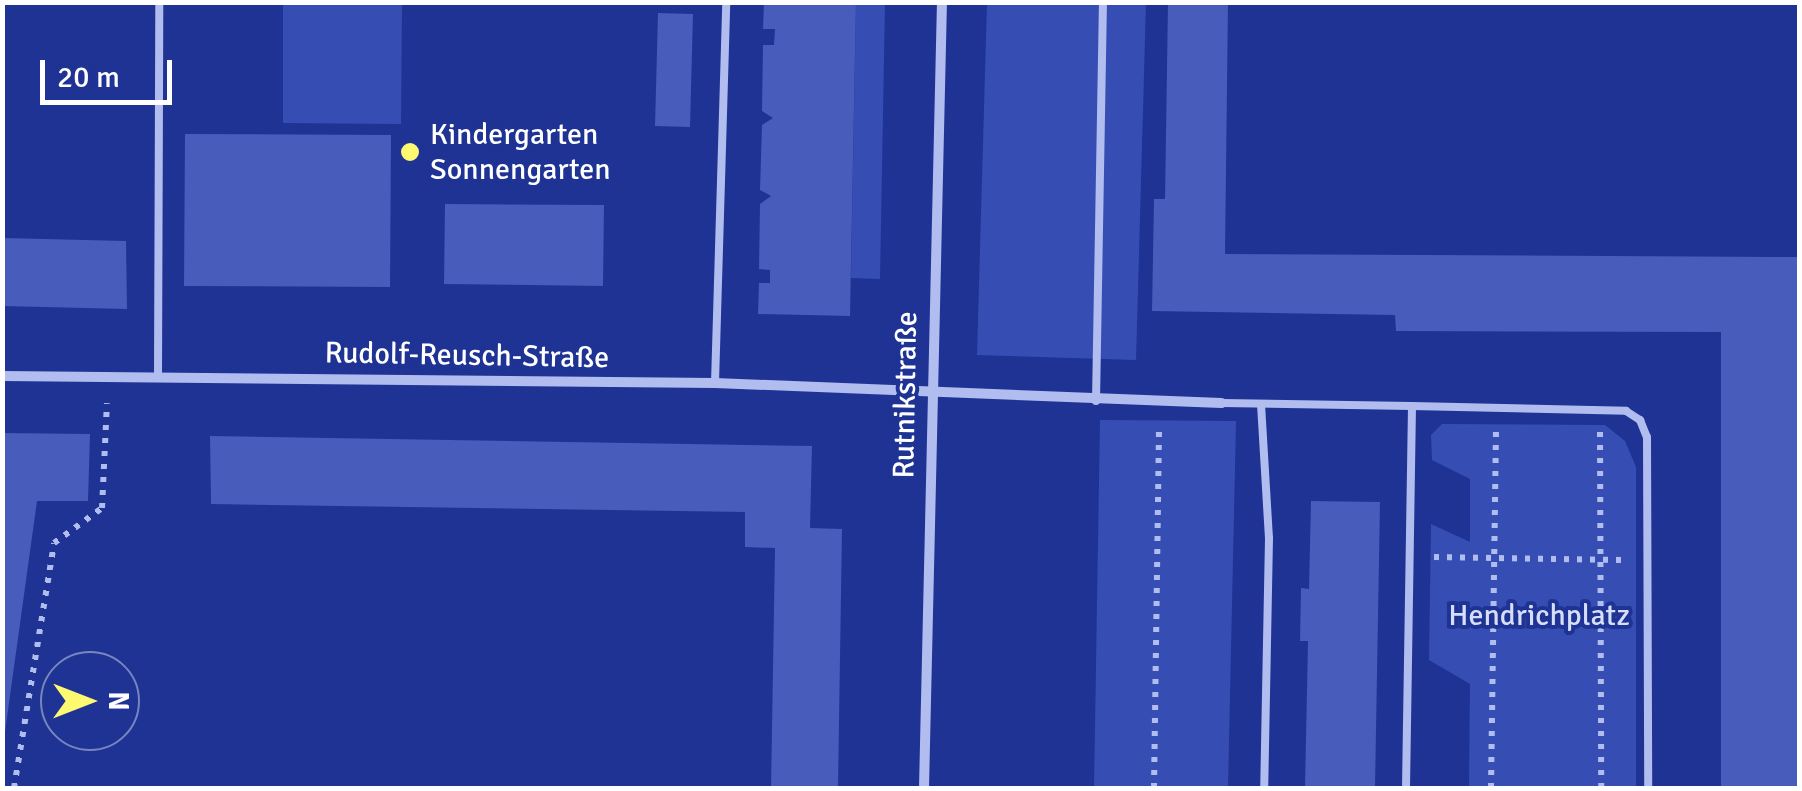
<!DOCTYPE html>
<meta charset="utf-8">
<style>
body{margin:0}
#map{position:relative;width:1802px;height:791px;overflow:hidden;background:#1e3394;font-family:Signika,sans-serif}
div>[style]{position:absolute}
.green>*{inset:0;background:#364eb3}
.building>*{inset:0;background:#475cbb}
.path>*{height:6px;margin-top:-3px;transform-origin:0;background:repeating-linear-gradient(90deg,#b1bdee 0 5px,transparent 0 13px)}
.service>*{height:8px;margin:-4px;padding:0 4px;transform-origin:4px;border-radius:4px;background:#b1bdee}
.minor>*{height:10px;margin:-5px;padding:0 5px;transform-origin:5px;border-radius:5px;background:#b1bdee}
.dots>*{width:28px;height:28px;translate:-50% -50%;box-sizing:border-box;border:5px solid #1e3394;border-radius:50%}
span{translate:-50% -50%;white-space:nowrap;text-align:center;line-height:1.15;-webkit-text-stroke:8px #1e3394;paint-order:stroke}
.poi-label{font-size:30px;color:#fff}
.left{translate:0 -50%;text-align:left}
.street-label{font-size:30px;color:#fff}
.park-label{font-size:30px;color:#d7defa}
.frame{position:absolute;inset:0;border:5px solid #fff;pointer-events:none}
.north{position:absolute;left:40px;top:651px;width:100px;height:100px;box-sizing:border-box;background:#1e3394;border:2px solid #7885bf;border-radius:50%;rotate:90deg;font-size:28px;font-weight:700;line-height:40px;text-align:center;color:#fff}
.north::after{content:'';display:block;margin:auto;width:35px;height:45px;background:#fdf971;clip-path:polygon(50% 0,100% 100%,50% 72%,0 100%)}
.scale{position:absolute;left:40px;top:60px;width:132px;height:45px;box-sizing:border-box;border:5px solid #fff;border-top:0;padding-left:12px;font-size:30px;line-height:35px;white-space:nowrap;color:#fff;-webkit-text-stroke:8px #1e3394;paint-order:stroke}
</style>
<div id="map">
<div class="green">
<i style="clip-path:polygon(283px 3px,402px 3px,401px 124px,283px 123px)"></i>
<i style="clip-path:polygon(856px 3px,885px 3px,880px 279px,851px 278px)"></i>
<i style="clip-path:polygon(987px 3px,1146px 3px,1136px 360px,977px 355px)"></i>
<i style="clip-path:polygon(1100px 420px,1236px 421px,1228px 788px,1094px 788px)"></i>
<i style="clip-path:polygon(1442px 424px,1605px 425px,1625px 441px,1636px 467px,1636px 788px,1469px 788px,1470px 684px,1429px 660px,1431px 524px,1470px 542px,1470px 479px,1432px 460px,1431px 435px)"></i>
</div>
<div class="building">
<i style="clip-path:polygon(764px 2px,856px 2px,850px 316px,758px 314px,759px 283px,770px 283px,770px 270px,759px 269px,760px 204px,771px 196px,760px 190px,762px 125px,773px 118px,762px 111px,763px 45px,774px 45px,775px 29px,763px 29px)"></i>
<i style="clip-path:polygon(1168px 2px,1228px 2px,1225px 254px,1800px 257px,1799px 788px,1721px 788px,1721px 332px,1396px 331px,1395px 315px,1152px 311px,1154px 199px,1165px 199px)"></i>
<i style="clip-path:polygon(658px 13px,693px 14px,690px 127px,655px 126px)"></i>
<i style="clip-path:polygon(185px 134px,391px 135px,390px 287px,184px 286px)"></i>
<i style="clip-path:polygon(445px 204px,604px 205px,603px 286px,444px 284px)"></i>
<i style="clip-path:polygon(2px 238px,126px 241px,127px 309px,2px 306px)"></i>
<i style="clip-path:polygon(2px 433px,90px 434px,88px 501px,37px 501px,5px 732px)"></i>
<i style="clip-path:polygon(210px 436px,812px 446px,810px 528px,842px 529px,838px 788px,771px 788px,775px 548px,745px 547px,745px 512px,211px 504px)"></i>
<i style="clip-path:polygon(1311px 501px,1380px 502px,1375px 788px,1305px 788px,1308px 641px,1300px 641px,1301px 588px,1309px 589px)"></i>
</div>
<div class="path">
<i style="left:1600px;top:432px;width:356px;rotate:89.8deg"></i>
<i style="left:1434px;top:557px;width:187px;rotate:0.9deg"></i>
<i style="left:14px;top:788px;width:248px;rotate:-80.7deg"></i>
<i style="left:54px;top:543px;width:59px;rotate:-36.1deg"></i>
<i style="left:102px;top:508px;width:105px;rotate:-87.3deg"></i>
<i style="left:1154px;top:788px;width:363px;rotate:-89.2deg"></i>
<i style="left:1491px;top:788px;width:358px;rotate:-89.2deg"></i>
</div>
<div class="service">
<i style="left:158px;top:377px;width:375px;rotate:-89.8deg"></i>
<i style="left:715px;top:383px;width:381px;rotate:-88.3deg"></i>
<i style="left:1096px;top:401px;width:399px;rotate:-89deg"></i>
<i style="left:1222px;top:403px;width:190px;rotate:0.9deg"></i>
<i style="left:1261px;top:404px;width:134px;rotate:86.6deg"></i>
<i style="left:1269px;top:538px;width:250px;rotate:91.1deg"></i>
<i style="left:1406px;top:788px;width:382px;rotate:-89.1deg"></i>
<i style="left:1412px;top:406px;width:214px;rotate:1.3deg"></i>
<i style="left:1626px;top:411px;width:17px;rotate:33deg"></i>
<i style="left:1640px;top:420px;width:18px;rotate:68deg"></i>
<i style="left:1647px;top:437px;width:351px;rotate:89.8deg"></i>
</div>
<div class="minor">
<i style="left:2px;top:376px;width:713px;rotate:0.56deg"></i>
<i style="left:715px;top:383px;width:507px;rotate:2.26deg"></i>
<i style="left:924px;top:788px;width:786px;rotate:-88.69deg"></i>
</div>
<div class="dots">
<i style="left:410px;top:152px;background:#fdf971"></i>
</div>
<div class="poi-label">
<span class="left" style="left:430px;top:152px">Kindergarten<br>Sonnengarten</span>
</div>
<div class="street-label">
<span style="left:467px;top:356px;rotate:1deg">Rudolf-Reusch-Straße</span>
<span style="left:906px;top:395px;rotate:-89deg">Rutnikstraße</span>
</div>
<div class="park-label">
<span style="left:1539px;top:616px">Hendrichplatz</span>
</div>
<div class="frame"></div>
<div class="north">N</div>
<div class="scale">20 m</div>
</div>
